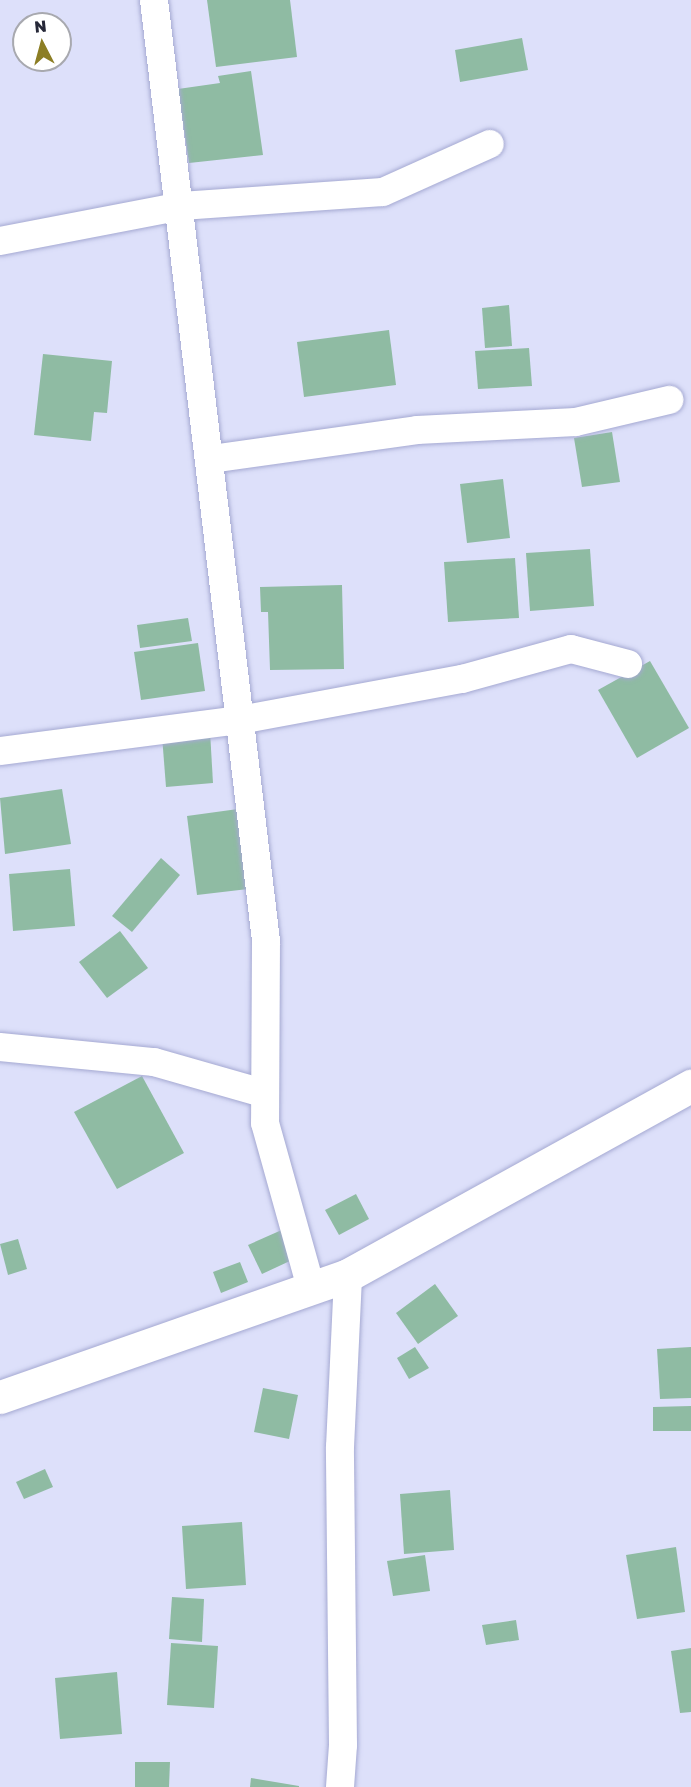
<!DOCTYPE html>
<style>
body{margin:0}
#map{position:relative;width:691px;height:1787px;overflow:hidden;background:#dde0fa;font-family:"Golos Text",sans-serif}
div>[style]{position:absolute}
.building>*{inset:0;background:#8fbba3}
.roads{filter:drop-shadow(0 0 2px #a5a9d2) drop-shadow(0 0 2px #a5a9d2)}
.street>*{height:28px;margin:-14px;padding:0 14px;transform-origin:14px;border-radius:14px;background:#fff}
.secondary>*{height:33px;margin:-16.5px;padding:0 16.5px;transform-origin:16.5px;border-radius:16.5px;background:#fff}
span{translate:-50% -50%;white-space:nowrap;text-align:center;line-height:1.15;-webkit-text-stroke:6px #fff;paint-order:stroke}
.north{position:absolute;left:12px;top:12px;width:60px;height:60px;box-sizing:border-box;background:#fff;border:2px solid #a8a9af;border-radius:50%;rotate:354deg;font-size:16px;font-weight:700;line-height:24px;text-align:center;color:#262838}
.north::after{content:'';display:block;margin:auto;width:21px;height:27px;background:#8c7e24;clip-path:polygon(50% 0,100% 100%,50% 72%,0 100%)}
</style>
<div id="map">
<div class="building">
<i style="clip-path:polygon(207px 0,290px 0,297px 57px,216px 67px)"></i>
<i style="clip-path:polygon(522px 38px,528px 70px,460px 82px,455px 50px)"></i>
<i style="clip-path:polygon(251px 71px,263px 155px,189px 163px,178px 89px,220px 83px,218px 76px)"></i>
<i style="clip-path:polygon(509px 305px,512px 346px,485px 348px,482px 308px)"></i>
<i style="clip-path:polygon(389px 330px,396px 385px,304px 397px,297px 342px)"></i>
<i style="clip-path:polygon(529px 348px,532px 386px,478px 389px,475px 351px)"></i>
<i style="clip-path:polygon(43px 354px,112px 361px,107px 413px,94px 412px,91px 441px,34px 435px)"></i>
<i style="clip-path:polygon(612px 432px,620px 482px,582px 487px,574px 438px)"></i>
<i style="clip-path:polygon(503px 479px,510px 538px,467px 543px,460px 484px)"></i>
<i style="clip-path:polygon(590px 549px,594px 606px,530px 611px,526px 553px)"></i>
<i style="clip-path:polygon(515px 558px,519px 618px,448px 622px,444px 562px)"></i>
<i style="clip-path:polygon(342px 585px,344px 669px,270px 670px,268px 612px,261px 612px,260px 587px)"></i>
<i style="clip-path:polygon(188px 618px,192px 641px,140px 648px,137px 625px)"></i>
<i style="clip-path:polygon(198px 643px,205px 691px,141px 700px,134px 652px)"></i>
<i style="clip-path:polygon(650px 661px,689px 728px,637px 758px,598px 690px)"></i>
<i style="clip-path:polygon(210px 731px,213px 783px,166px 787px,162px 736px)"></i>
<i style="clip-path:polygon(62px 789px,71px 844px,5px 854px,0 798px)"></i>
<i style="clip-path:polygon(238px 809px,248px 889px,197px 895px,187px 816px)"></i>
<i style="clip-path:polygon(161px 858px,180px 875px,132px 932px,112px 916px)"></i>
<i style="clip-path:polygon(70px 869px,75px 926px,13px 931px,9px 874px)"></i>
<i style="clip-path:polygon(120px 931px,148px 968px,107px 998px,79px 962px)"></i>
<i style="clip-path:polygon(142px 1076px,184px 1153px,117px 1189px,74px 1112px)"></i>
<i style="clip-path:polygon(356px 1194px,369px 1219px,339px 1235px,325px 1210px)"></i>
<i style="clip-path:polygon(293px 1225px,307px 1253px,262px 1274px,248px 1245px)"></i>
<i style="clip-path:polygon(18px 1239px,27px 1269px,8px 1275px,0 1244px)"></i>
<i style="clip-path:polygon(240px 1262px,248px 1282px,221px 1293px,213px 1272px)"></i>
<i style="clip-path:polygon(435px 1284px,458px 1316px,418px 1344px,396px 1313px)"></i>
<i style="clip-path:polygon(415px 1347px,429px 1368px,409px 1379px,397px 1358px)"></i>
<i style="clip-path:polygon(691px 1347px,691px 1398px,660px 1399px,657px 1349px)"></i>
<i style="clip-path:polygon(263px 1388px,298px 1395px,289px 1439px,254px 1432px)"></i>
<i style="clip-path:polygon(691px 1406px,691px 1431px,653px 1431px,653px 1407px)"></i>
<i style="clip-path:polygon(45px 1469px,53px 1487px,24px 1499px,16px 1482px)"></i>
<i style="clip-path:polygon(450px 1490px,454px 1550px,404px 1554px,400px 1494px)"></i>
<i style="clip-path:polygon(242px 1522px,246px 1585px,186px 1589px,182px 1526px)"></i>
<i style="clip-path:polygon(676px 1547px,685px 1612px,637px 1619px,626px 1555px)"></i>
<i style="clip-path:polygon(425px 1555px,430px 1591px,393px 1596px,387px 1561px)"></i>
<i style="clip-path:polygon(172px 1597px,204px 1599px,202px 1642px,169px 1639px)"></i>
<i style="clip-path:polygon(516px 1620px,519px 1640px,486px 1645px,482px 1625px)"></i>
<i style="clip-path:polygon(171px 1643px,218px 1646px,214px 1708px,167px 1705px)"></i>
<i style="clip-path:polygon(691px 1648px,691px 1712px,680px 1713px,671px 1651px)"></i>
<i style="clip-path:polygon(117px 1672px,122px 1734px,60px 1739px,55px 1678px)"></i>
<i style="clip-path:polygon(135px 1762px,170px 1762px,169px 1787px,135px 1787px)"></i>
<i style="clip-path:polygon(251px 1778px,299px 1786px,299px 1787px,250px 1787px)"></i>
</div>
<div class="roads">
<div class="street">
<i style="left:154px;top:0;width:948px;rotate:83.21deg"></i>
<i style="left:266px;top:941px;width:182px;rotate:90.3deg"></i>
<i style="left:265px;top:1123px;width:171px;rotate:74.4deg"></i>
<i style="left:0;top:241px;width:184px;rotate:-10.9deg"></i>
<i style="left:181px;top:206px;width:202px;rotate:-4deg"></i>
<i style="left:383px;top:192px;width:117px;rotate:-24.2deg"></i>
<i style="left:211px;top:459px;width:208px;rotate:-8deg"></i>
<i style="left:417px;top:430px;width:159px;rotate:-2.9deg"></i>
<i style="left:576px;top:422px;width:96px;rotate:-13.3deg"></i>
<i style="left:0;top:751px;width:242px;rotate:-7.4deg"></i>
<i style="left:240px;top:720px;width:226px;rotate:-10.5deg"></i>
<i style="left:462px;top:679px;width:113px;rotate:-15.4deg"></i>
<i style="left:571px;top:649px;width:59px;rotate:14.7deg"></i>
<i style="left:0;top:1047px;width:155px;rotate:5.6deg"></i>
<i style="left:154px;top:1062px;width:113px;rotate:15.9deg"></i>
<i style="left:340px;top:1787px;width:42px;rotate:-85.9deg"></i>
<i style="left:343px;top:1745px;width:298px;rotate:-90.6deg"></i>
<i style="left:340px;top:1447px;width:172px;rotate:-87.3deg"></i>
</div>
<div class="secondary">
<i style="left:0;top:1397px;width:369px;rotate:-19.3deg"></i>
<i style="left:348px;top:1275px;width:392px;rotate:-28.9deg"></i>
</div>
</div>
<div class="north">N</div>
</div>
